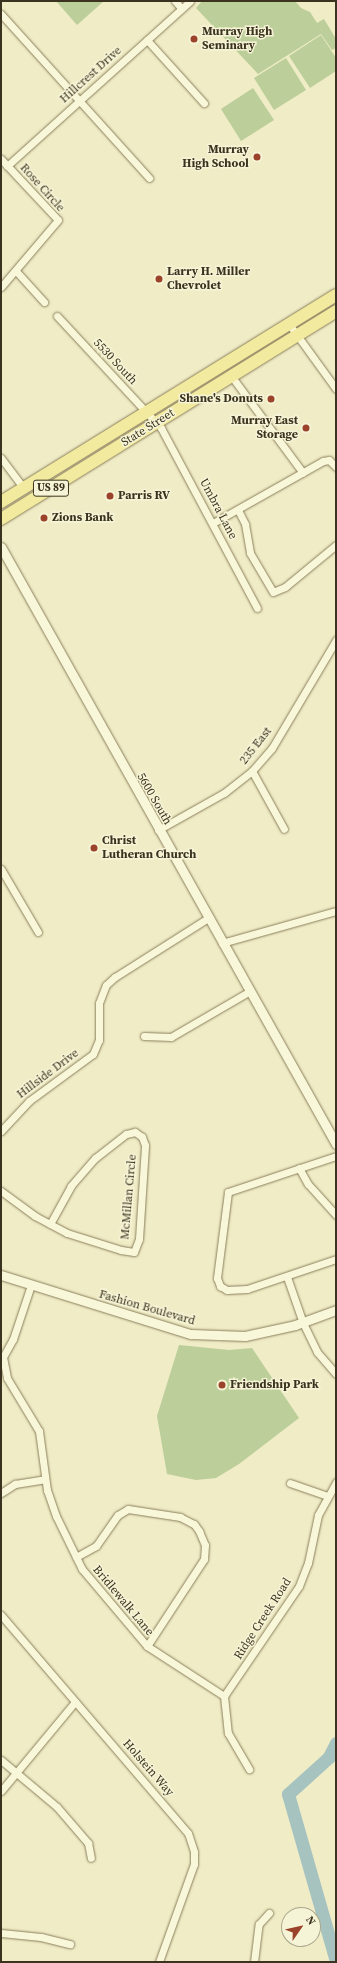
<!DOCTYPE html>
<style>
body{margin:0}
#map{position:relative;width:337px;height:1963px;overflow:hidden;background:#efecc6;font-family:"Source Serif 4",serif}
div>[style]{position:absolute}
.green>*{inset:0;background:#bcce99}
.river>*{height:13px;margin:-6.5px;padding:0 6.5px;transform-origin:6.5px;border-radius:6.5px;background:#a7c3c0}
.roads{filter:drop-shadow(0 0 1px #8b7f5b) drop-shadow(0 0 1px #8b7f5b)}
.minor>*{height:7px;margin:-3.5px;padding:0 3.5px;transform-origin:3.5px;border-radius:3.5px;background:#f9f7d9}
.tertiary>*{height:9px;margin:-4.5px;padding:0 4.5px;transform-origin:4.5px;border-radius:4.5px;background:#f9f7d9}
.primary>*{height:12px;margin:-6px;padding:0 6px;transform-origin:6px;border-radius:6px;background:#f2ea9e}
.dots>*{width:11px;height:11px;translate:-50% -50%;box-sizing:border-box;border:2px solid #f6f4d6;border-radius:50%}
span{translate:-50% -50%;white-space:nowrap;text-align:center;line-height:1.15;-webkit-text-stroke:3px #f6f4d6;paint-order:stroke}
.shield-label span{padding:1px 3px;background:#f6f4d6;border:1px solid;border-radius:3px;-webkit-text-stroke-width:0}
.shield-label{font-size:11px;color:#3b331f;font-weight:700}
.poi-label{font-size:12px;color:#3b331f;font-weight:700}
.left{translate:0 -50%;text-align:left}
.right{translate:-100% -50%;text-align:right}
.street-label{font-size:12px;color:#3b331f}
.frame{position:absolute;inset:0;border:2px solid #3b331f;pointer-events:none}
.north{position:absolute;left:281px;top:1907px;width:40px;height:40px;box-sizing:border-box;background:#f6f4d6;border:1px solid #aba78d;border-radius:50%;rotate:56deg;font-size:11px;font-weight:700;line-height:16px;text-align:center;color:#3b331f}
.north::after{content:'';display:block;margin:auto;width:14px;height:18px;background:#9b422a;clip-path:polygon(50% 0,100% 100%,50% 72%,0 100%)}
</style>
<div id="map">
<div class="green">
<i style="clip-path:polygon(56px 1px,104px 1px,77px 25px)"></i>
<i style="clip-path:polygon(202px 1px,295px 1px,301px 8px,310px 12px,317px 23px,324px 19px,336px 39px,336px 48px,332px 50px,321px 34px,258px 74px,196px 8px)"></i>
<i style="clip-path:polygon(321px 35px,336px 58px,336px 71px,310px 88px,289px 56px)"></i>
<i style="clip-path:polygon(286px 58px,306px 90px,274px 110px,254px 78px)"></i>
<i style="clip-path:polygon(253px 88px,274px 120px,241px 141px,221px 109px)"></i>
<i style="clip-path:polygon(179px 1345px,229px 1350px,252px 1348px,299px 1418px,239px 1464px,216px 1478px,196px 1480px,167px 1474px,157px 1416px)"></i>
</div>
<div class="river">
<i style="left:336px;top:1743px;width:16px;rotate:117deg"></i>
<i style="left:329px;top:1757px;width:55px;rotate:137.9deg"></i>
<i style="left:288px;top:1794px;width:174px;rotate:74deg"></i>
</div>
<div class="roads">
<div class="minor">
<i style="left:175px;top:1px;width:9px;rotate:49deg"></i>
<i style="left:1px;top:14px;width:221px;rotate:47.9deg"></i>
<i style="left:147px;top:40px;width:85px;rotate:47.9deg"></i>
<i style="left:1px;top:159px;width:83px;rotate:46.9deg"></i>
<i style="left:58px;top:220px;width:88px;rotate:130.4deg"></i>
<i style="left:7px;top:166px;width:246px;rotate:-42deg"></i>
<i style="left:16px;top:271px;width:42px;rotate:47.9deg"></i>
<i style="left:57px;top:316px;width:153px;rotate:47.1deg"></i>
<i style="left:161px;top:428px;width:204px;rotate:61.9deg"></i>
<i style="left:289px;top:324px;width:80px;rotate:54.1deg"></i>
<i style="left:232px;top:377px;width:119px;rotate:53.5deg"></i>
<i style="left:1px;top:458px;width:38px;rotate:53deg"></i>
<i style="left:238px;top:510px;width:16px;rotate:63deg"></i>
<i style="left:245px;top:524px;width:29px;rotate:80deg"></i>
<i style="left:250px;top:553px;width:45px;rotate:59.5deg"></i>
<i style="left:273px;top:592px;width:13px;rotate:-23deg"></i>
<i style="left:285px;top:587px;width:66px;rotate:-39.5deg"></i>
<i style="left:213px;top:523px;width:126px;rotate:-29.4deg"></i>
<i style="left:323px;top:461px;width:6px;rotate:-9deg"></i>
<i style="left:329px;top:460px;width:10px;rotate:45deg"></i>
<i style="left:252px;top:771px;width:66px;rotate:61.1deg"></i>
<i style="left:158px;top:830px;width:76px;rotate:-29.3deg"></i>
<i style="left:224px;top:793px;width:36px;rotate:-38deg"></i>
<i style="left:252px;top:771px;width:30px;rotate:-49deg"></i>
<i style="left:272px;top:748px;width:126px;rotate:-59.3deg"></i>
<i style="left:1px;top:869px;width:73px;rotate:59.6deg"></i>
<i style="left:222px;top:943px;width:118px;rotate:-15.7deg"></i>
<i style="left:144px;top:1036px;width:27px;rotate:2deg"></i>
<i style="left:171px;top:1037px;width:91px;rotate:-30.2deg"></i>
<i style="left:1px;top:1131px;width:41px;rotate:-47deg"></i>
<i style="left:29px;top:1101px;width:79px;rotate:-36.3deg"></i>
<i style="left:93px;top:1054px;width:15px;rotate:-67deg"></i>
<i style="left:99px;top:1040px;width:37px;rotate:-90deg"></i>
<i style="left:99px;top:1003px;width:19px;rotate:-69deg"></i>
<i style="left:106px;top:985px;width:12px;rotate:-42deg"></i>
<i style="left:115px;top:977px;width:110px;rotate:-32.4deg"></i>
<i style="left:336px;top:1156px;width:114px;rotate:161.6deg"></i>
<i style="left:228px;top:1192px;width:87px;rotate:97.3deg"></i>
<i style="left:217px;top:1278px;width:9px;rotate:69deg"></i>
<i style="left:220px;top:1286px;width:8px;rotate:30deg"></i>
<i style="left:227px;top:1290px;width:20px;rotate:-3deg"></i>
<i style="left:247px;top:1289px;width:94px;rotate:-18.6deg"></i>
<i style="left:299px;top:1168px;width:18px;rotate:61deg"></i>
<i style="left:308px;top:1184px;width:42px;rotate:47.9deg"></i>
<i style="left:1px;top:1191px;width:42px;rotate:36.3deg"></i>
<i style="left:35px;top:1216px;width:17px;rotate:28deg"></i>
<i style="left:50px;top:1224px;width:19px;rotate:28deg"></i>
<i style="left:67px;top:1233px;width:57px;rotate:17.5deg"></i>
<i style="left:121px;top:1250px;width:13px;rotate:9deg"></i>
<i style="left:134px;top:1252px;width:14px;rotate:-69deg"></i>
<i style="left:139px;top:1239px;width:94px;rotate:-86.3deg"></i>
<i style="left:145px;top:1145px;width:9px;rotate:-111deg"></i>
<i style="left:142px;top:1137px;width:9px;rotate:-144deg"></i>
<i style="left:135px;top:1132px;width:9px;rotate:167deg"></i>
<i style="left:126px;top:1134px;width:39px;rotate:142deg"></i>
<i style="left:95px;top:1158px;width:37px;rotate:131deg"></i>
<i style="left:71px;top:1186px;width:43px;rotate:118.9deg"></i>
<i style="left:287px;top:1277px;width:49px;rotate:70.8deg"></i>
<i style="left:303px;top:1323px;width:32px;rotate:64deg"></i>
<i style="left:317px;top:1352px;width:29px;rotate:49deg"></i>
<i style="left:31px;top:1285px;width:57px;rotate:108.4deg"></i>
<i style="left:13px;top:1339px;width:21px;rotate:119deg"></i>
<i style="left:3px;top:1357px;width:21px;rotate:79deg"></i>
<i style="left:7px;top:1378px;width:62px;rotate:58.9deg"></i>
<i style="left:39px;top:1431px;width:60px;rotate:82.3deg"></i>
<i style="left:47px;top:1490px;width:28px;rotate:71deg"></i>
<i style="left:56px;top:1516px;width:59px;rotate:63.9deg"></i>
<i style="left:82px;top:1569px;width:101px;rotate:49.8deg"></i>
<i style="left:147px;top:1646px;width:92px;rotate:33deg"></i>
<i style="left:290px;top:1483px;width:39px;rotate:19deg"></i>
<i style="left:1px;top:1493px;width:17px;rotate:-33deg"></i>
<i style="left:15px;top:1484px;width:30px;rotate:-9deg"></i>
<i style="left:76px;top:1557px;width:23px;rotate:-29deg"></i>
<i style="left:96px;top:1546px;width:38px;rotate:-55deg"></i>
<i style="left:118px;top:1515px;width:12px;rotate:-31deg"></i>
<i style="left:128px;top:1509px;width:53px;rotate:8.7deg"></i>
<i style="left:180px;top:1517px;width:16px;rotate:27deg"></i>
<i style="left:194px;top:1524px;width:9px;rotate:54deg"></i>
<i style="left:199px;top:1531px;width:15px;rotate:67deg"></i>
<i style="left:205px;top:1545px;width:14px;rotate:94deg"></i>
<i style="left:204px;top:1559px;width:104px;rotate:123.2deg"></i>
<i style="left:1px;top:1615px;width:287px;rotate:49.4deg"></i>
<i style="left:188px;top:1833px;width:20px;rotate:72deg"></i>
<i style="left:194px;top:1852px;width:12px;rotate:90deg"></i>
<i style="left:194px;top:1864px;width:104px;rotate:109.7deg"></i>
<i style="left:224px;top:1696px;width:133px;rotate:-55.7deg"></i>
<i style="left:299px;top:1586px;width:25px;rotate:-69deg"></i>
<i style="left:308px;top:1563px;width:49px;rotate:-78.2deg"></i>
<i style="left:318px;top:1515px;width:38px;rotate:-61deg"></i>
<i style="left:224px;top:1696px;width:37px;rotate:84deg"></i>
<i style="left:228px;top:1733px;width:42px;rotate:59.7deg"></i>
<i style="left:1px;top:1760px;width:73px;rotate:40deg"></i>
<i style="left:57px;top:1807px;width:48px;rotate:49.3deg"></i>
<i style="left:88px;top:1843px;width:15px;rotate:79deg"></i>
<i style="left:1px;top:1791px;width:116px;rotate:-50.3deg"></i>
<i style="left:1px;top:1933px;width:40px;rotate:5.7deg"></i>
<i style="left:41px;top:1937px;width:30px;rotate:14deg"></i>
<i style="left:254px;top:1962px;width:38px;rotate:-83deg"></i>
<i style="left:259px;top:1924px;width:15px;rotate:-48deg"></i>
</div>
<div class="tertiary">
<i style="left:1px;top:547px;width:685px;rotate:60.7deg"></i>
<i style="left:1px;top:1275px;width:199px;rotate:17.3deg"></i>
<i style="left:191px;top:1334px;width:54px;rotate:2.1deg"></i>
<i style="left:245px;top:1336px;width:51px;rotate:-12.4deg"></i>
<i style="left:295px;top:1325px;width:44px;rotate:-20.1deg"></i>
</div>
<div class="primary">
<i style="left:1px;top:502px;width:394px;rotate:-31.7deg"></i>
<i style="left:1px;top:519px;width:394px;rotate:-31.8deg"></i>
</div>
</div>
<div class="dots">
<i style="left:194px;top:39px;background:#9b422a"></i>
<i style="left:257px;top:157px;background:#9b422a"></i>
<i style="left:159px;top:279px;background:#9b422a"></i>
<i style="left:271px;top:399px;background:#9b422a"></i>
<i style="left:306px;top:428px;background:#9b422a"></i>
<i style="left:110px;top:496px;background:#9b422a"></i>
<i style="left:44px;top:518px;background:#9b422a"></i>
<i style="left:94px;top:848px;background:#9b422a"></i>
<i style="left:222px;top:1385px;background:#9b422a"></i>
</div>
<div class="shield-label">
<span style="left:51px;top:488px">US 89</span>
</div>
<div class="poi-label">
<span class="left" style="left:202px;top:39px">Murray High<br>Seminary</span>
<span class="right" style="left:249px;top:157px">Murray<br>High School</span>
<span class="left" style="left:167px;top:279px">Larry H. Miller<br>Chevrolet</span>
<span class="right" style="left:263px;top:399px">Shane's Donuts</span>
<span class="right" style="left:298px;top:428px">Murray East<br>Storage</span>
<span class="left" style="left:118px;top:496px">Parris RV</span>
<span class="left" style="left:52px;top:518px">Zions Bank</span>
<span class="left" style="left:102px;top:848px">Christ<br>Lutheran Church</span>
<span class="left" style="left:230px;top:1385px">Friendship Park</span>
</div>
<div class="street-label">
<span style="left:91px;top:75px;rotate:-42deg">Hillcrest Drive</span>
<span style="left:42px;top:188px;rotate:48deg">Rose Circle</span>
<span style="left:115px;top:362px;rotate:47deg">5530 South</span>
<span style="left:148px;top:428px;rotate:-32deg">State Street</span>
<span style="left:218px;top:509px;rotate:62deg">Umbra Lane</span>
<span style="left:256px;top:746px;rotate:-52deg">235 East</span>
<span style="left:154px;top:799px;rotate:60deg">5600 South</span>
<span style="left:48px;top:1074px;rotate:-37deg">Hillside Drive</span>
<span style="left:129px;top:1197px;rotate:-85deg">McMillan Circle</span>
<span style="left:147px;top:1308px;rotate:16deg">Fashion Boulevard</span>
<span style="left:123px;top:1601px;rotate:50deg">Bridlewalk Lane</span>
<span style="left:263px;top:1619px;rotate:-57deg">Ridge Creek Road</span>
<span style="left:148px;top:1768px;rotate:49deg">Holstein Way</span>
</div>
<div class="frame"></div>
<div class="north">N</div>
</div>
